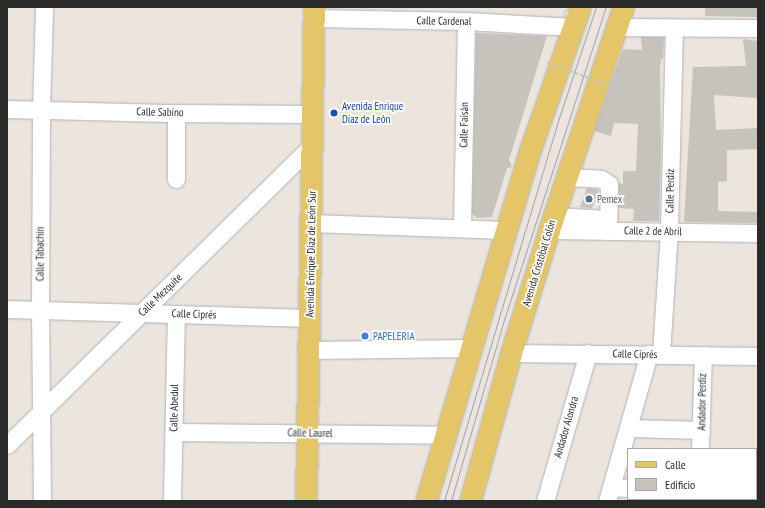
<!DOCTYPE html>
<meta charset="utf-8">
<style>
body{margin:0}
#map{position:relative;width:765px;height:508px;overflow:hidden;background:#ebe5dd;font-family:"PT Sans Narrow",sans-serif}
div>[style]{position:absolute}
.building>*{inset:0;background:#c6c2bc}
.roads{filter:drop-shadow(0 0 1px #b0b3bc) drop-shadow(0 0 1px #b0b3bc)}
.minor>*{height:17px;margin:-8.5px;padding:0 8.5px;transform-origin:8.5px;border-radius:8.5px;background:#fff}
.major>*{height:21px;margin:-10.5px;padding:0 10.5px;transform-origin:10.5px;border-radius:10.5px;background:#e4c668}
.tram>*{height:1px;margin:-0.5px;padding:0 0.5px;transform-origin:0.5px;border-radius:0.5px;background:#a0a3b2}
.path-bridge>*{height:2px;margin-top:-1px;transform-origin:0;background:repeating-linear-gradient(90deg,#c3c3c3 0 3px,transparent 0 5px)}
.dots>*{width:11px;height:11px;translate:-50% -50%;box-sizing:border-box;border:2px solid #fff;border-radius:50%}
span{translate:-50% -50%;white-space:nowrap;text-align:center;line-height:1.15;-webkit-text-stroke:3.5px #fff;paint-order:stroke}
.street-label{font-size:11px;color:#2a2a2a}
.transit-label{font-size:11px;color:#164399}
.left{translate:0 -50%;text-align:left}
.service-label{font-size:11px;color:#4e5e75}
.shop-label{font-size:11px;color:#366cbe}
.frame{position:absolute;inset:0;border:8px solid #2a2a2a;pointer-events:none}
.legend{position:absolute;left:627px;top:448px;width:130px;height:52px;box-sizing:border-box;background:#fff;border:1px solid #aaa;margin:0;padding:5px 7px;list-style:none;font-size:12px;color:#2a2a2a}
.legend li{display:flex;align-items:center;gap:8px;height:20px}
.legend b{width:20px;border:1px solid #aaa}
</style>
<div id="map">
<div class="building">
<i style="clip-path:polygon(705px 7px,758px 7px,758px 17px,705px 16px)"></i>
<i style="clip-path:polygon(476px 33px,547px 36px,509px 160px,512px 167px,507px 168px,492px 217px,477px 218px,472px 213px)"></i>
<i style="clip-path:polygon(641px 37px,664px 37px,663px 59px,661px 59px,660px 68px,661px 148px,659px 221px,633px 221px,634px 209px,618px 208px,619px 183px,623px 184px,623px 171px,636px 171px,638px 124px,614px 123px,611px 136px,594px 131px,623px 49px,642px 50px)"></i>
<i style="clip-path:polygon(743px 39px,758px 41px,758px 98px,714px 95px,716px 130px,758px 128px,758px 149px,727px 150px,727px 181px,718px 182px,718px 211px,758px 212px,758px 223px,684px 222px,693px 67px,746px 66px)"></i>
<i style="clip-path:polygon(587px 188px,599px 190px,592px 208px,580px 207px)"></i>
</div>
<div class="roads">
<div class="minor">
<i style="left:314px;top:18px;width:152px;rotate:1.1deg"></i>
<i style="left:466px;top:21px;width:107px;rotate:3.2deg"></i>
<i style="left:573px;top:27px;width:12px;rotate:-85deg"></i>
<i style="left:616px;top:27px;width:142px;rotate:0.4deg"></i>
<i style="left:7px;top:109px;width:169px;rotate:1.4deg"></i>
<i style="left:176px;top:113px;width:137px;rotate:0.4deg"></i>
<i style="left:567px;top:177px;width:34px;rotate:3deg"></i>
<i style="left:601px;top:179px;width:9px;rotate:32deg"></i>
<i style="left:609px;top:184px;width:47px;rotate:91.2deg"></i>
<i style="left:176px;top:179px;width:66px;rotate:-90deg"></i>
<i style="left:554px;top:216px;width:54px;rotate:3.2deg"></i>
<i style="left:311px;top:223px;width:194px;rotate:2.1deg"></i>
<i style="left:462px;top:228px;width:207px;rotate:-88.9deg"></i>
<i style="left:549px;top:230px;width:209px;rotate:0.8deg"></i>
<i style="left:7px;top:309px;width:303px;rotate:1.7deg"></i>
<i style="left:309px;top:350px;width:162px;rotate:-0.7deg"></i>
<i style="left:511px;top:353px;width:247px;rotate:0.7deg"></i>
<i style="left:661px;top:354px;width:123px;rotate:-86.3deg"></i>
<i style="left:669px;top:231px;width:203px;rotate:-88.6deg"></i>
<i style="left:628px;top:428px;width:73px;rotate:1.6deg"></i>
<i style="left:174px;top:432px;width:272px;rotate:0.6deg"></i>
<i style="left:7px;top:445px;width:428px;rotate:-44.5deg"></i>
<i style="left:700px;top:449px;width:94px;rotate:-88.2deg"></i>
<i style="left:611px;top:487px;width:17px;rotate:3deg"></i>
<i style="left:42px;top:501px;width:191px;rotate:-90.6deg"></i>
<i style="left:40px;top:310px;width:200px;rotate:-89.7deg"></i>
<i style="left:41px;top:110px;width:103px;rotate:-88.3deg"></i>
<i style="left:172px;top:501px;width:187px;rotate:-88.8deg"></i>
<i style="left:545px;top:501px;width:154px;rotate:-73.8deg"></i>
<i style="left:607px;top:501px;width:153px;rotate:-74.1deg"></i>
<i style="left:699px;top:501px;width:2px;rotate:-90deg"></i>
</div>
<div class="major">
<i style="left:306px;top:501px;width:494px;rotate:-89.1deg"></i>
<i style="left:426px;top:501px;width:366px;rotate:-73.5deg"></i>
<i style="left:530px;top:150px;width:151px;rotate:-70.7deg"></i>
<i style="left:470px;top:501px;width:154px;rotate:-74.5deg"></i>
<i style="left:511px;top:353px;width:129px;rotate:-72.8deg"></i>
<i style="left:549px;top:230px;width:235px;rotate:-71.6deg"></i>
</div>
</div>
<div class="tram">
<i style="left:444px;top:501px;width:394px;rotate:-73.3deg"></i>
<i style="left:557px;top:124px;width:123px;rotate:-71.6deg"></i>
<i style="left:451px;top:501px;width:189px;rotate:-73.7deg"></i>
<i style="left:504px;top:320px;width:329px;rotate:-72deg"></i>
</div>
<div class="path-bridge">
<i style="left:547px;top:63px;width:66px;rotate:19.5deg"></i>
</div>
<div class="dots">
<i style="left:334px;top:113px;background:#1a4fb4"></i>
<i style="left:589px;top:199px;background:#5c6f8a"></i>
<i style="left:365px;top:336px;background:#3f7fe0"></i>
</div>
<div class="street-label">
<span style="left:444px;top:21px;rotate:1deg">Calle Cardenal</span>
<span style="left:160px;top:112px;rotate:1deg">Calle Sabino</span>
<span style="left:464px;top:125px;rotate:-89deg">Calle Faisán</span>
<span style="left:670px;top:191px;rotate:-89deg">Calle Perdiz</span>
<span style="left:653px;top:231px;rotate:1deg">Calle 2 de Abril</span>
<span style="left:40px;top:254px;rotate:-90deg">Calle Tabachín</span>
<span style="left:311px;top:254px;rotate:-89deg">Avenida Enrique Díaz de León Sur</span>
<span style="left:539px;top:263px;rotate:-73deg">Avenida Cristóbal Colón</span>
<span style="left:160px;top:295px;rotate:-44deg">Calle Mezquite</span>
<span style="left:194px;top:314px;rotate:2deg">Calle Ciprés</span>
<span style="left:635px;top:354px;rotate:1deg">Calle Ciprés</span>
<span style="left:702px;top:402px;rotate:-89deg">Andador Perdiz</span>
<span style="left:174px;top:408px;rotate:-89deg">Calle Abedul</span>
<span style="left:566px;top:427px;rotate:-74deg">Andador Alondra</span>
<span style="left:310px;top:433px;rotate:1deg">Calle Laurel</span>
</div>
<div class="transit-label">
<span class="left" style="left:342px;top:113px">Avenida Enrique<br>Díaz de León</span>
</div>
<div class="service-label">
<span class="left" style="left:597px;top:199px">Pemex</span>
</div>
<div class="shop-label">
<span class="left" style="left:373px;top:336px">PAPELERIA</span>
</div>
<div class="frame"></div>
<ul class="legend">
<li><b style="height:5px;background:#e4c668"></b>Calle</li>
<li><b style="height:11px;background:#c6c2bc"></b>Edificio</li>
</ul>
</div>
